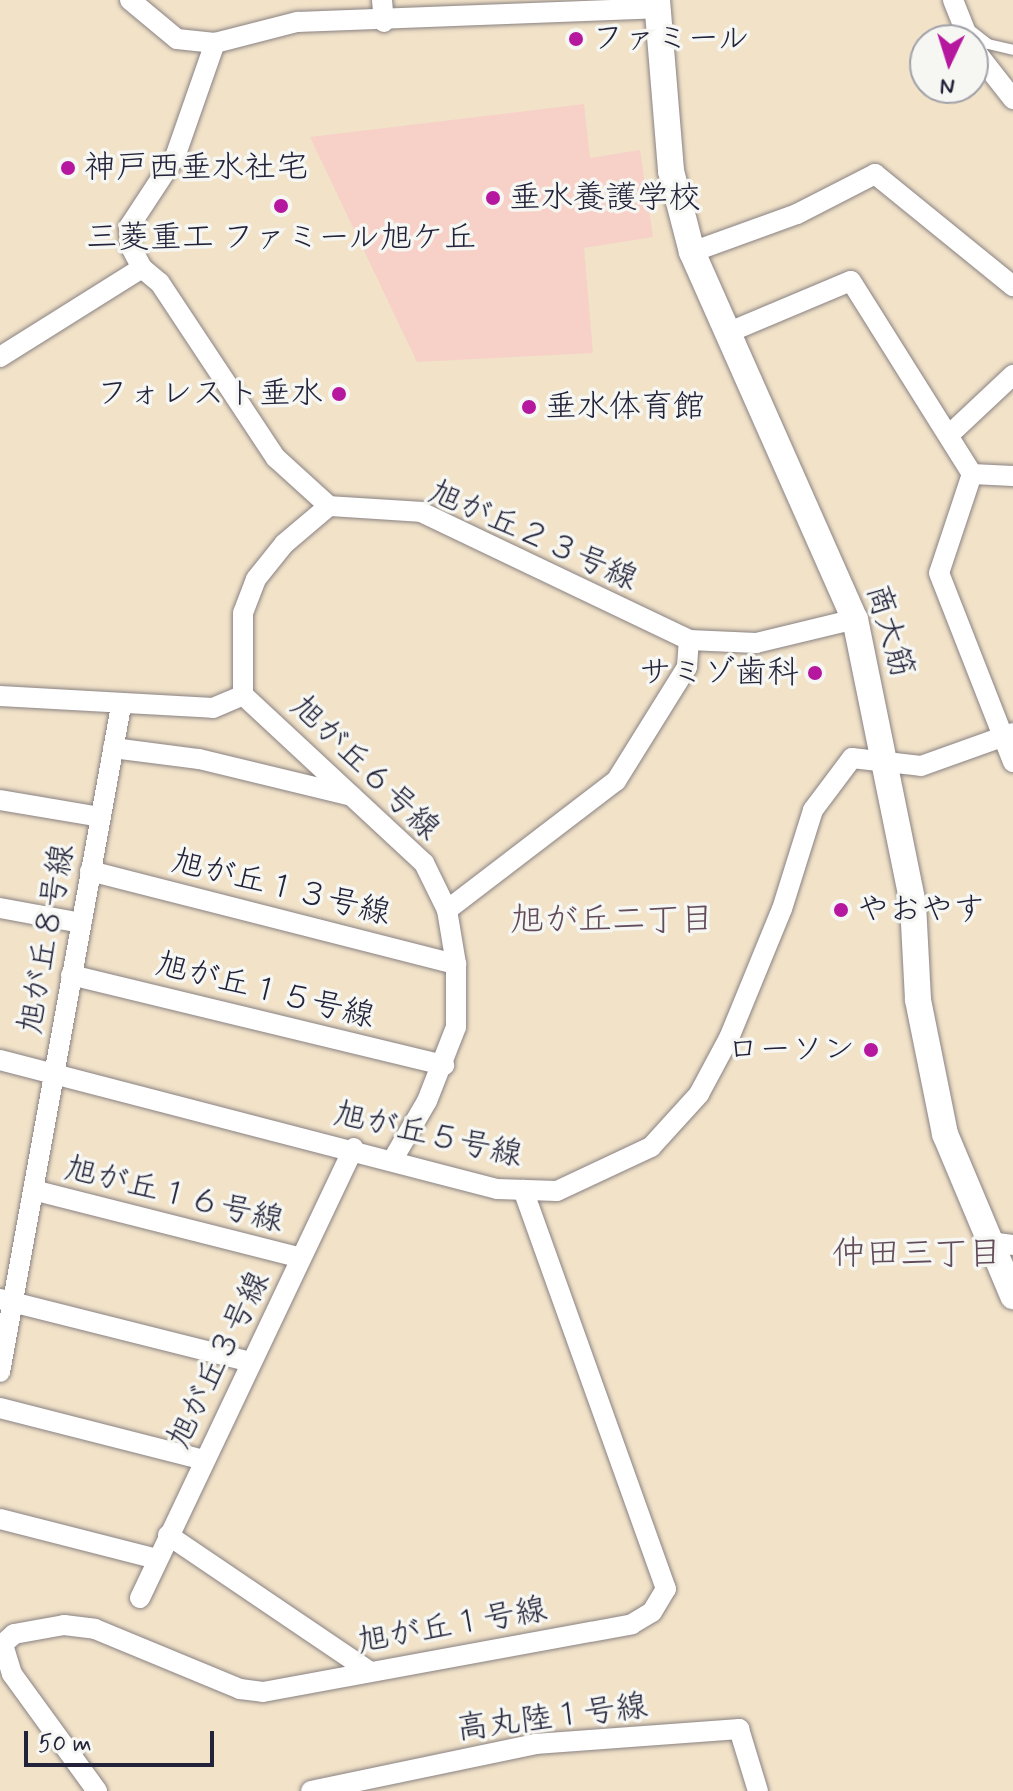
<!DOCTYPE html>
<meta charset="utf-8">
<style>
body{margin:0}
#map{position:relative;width:1013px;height:1791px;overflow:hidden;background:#f1e2c8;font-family:Mynerve,"Klee One",sans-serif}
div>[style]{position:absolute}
.built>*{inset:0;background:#f7d1c7}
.roads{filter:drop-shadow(0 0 2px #8a8282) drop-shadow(0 0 2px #8a8282)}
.service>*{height:10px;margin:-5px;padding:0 5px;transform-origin:5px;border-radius:5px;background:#fff}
.minor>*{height:20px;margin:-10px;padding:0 10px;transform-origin:10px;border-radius:10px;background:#fff}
.tertiary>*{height:26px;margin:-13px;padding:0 13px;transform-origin:13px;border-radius:13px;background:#fff}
.dots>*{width:22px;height:22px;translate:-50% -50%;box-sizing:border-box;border:4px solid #f6f6f2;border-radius:50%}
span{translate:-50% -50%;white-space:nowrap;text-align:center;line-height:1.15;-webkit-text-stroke:7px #f6f6f2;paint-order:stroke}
.poi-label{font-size:32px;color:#22223b}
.left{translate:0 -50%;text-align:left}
.right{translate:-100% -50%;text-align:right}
.street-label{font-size:32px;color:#22223b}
.neighbourhood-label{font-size:34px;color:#624c5a}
.north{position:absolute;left:909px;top:24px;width:80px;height:80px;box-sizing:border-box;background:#f6f6f2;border:2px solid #a1a1a9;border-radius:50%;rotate:184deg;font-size:22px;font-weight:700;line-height:32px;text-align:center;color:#22223b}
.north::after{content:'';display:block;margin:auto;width:28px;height:36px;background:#b5179e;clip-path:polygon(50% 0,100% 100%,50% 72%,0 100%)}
.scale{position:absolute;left:24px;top:1731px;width:190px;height:36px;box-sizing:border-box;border:4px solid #22223b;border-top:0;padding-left:10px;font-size:24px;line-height:28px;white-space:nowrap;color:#22223b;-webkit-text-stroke:6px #f6f6f2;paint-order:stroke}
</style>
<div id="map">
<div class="built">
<i style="clip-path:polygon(584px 104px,590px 158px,640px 150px,653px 237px,584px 248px,593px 353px,417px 362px,310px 137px)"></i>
</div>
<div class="roads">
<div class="service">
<i style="left:969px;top:29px;width:24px;rotate:38deg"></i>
<i style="left:988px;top:44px;width:26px;rotate:13deg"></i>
</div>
<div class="minor">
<i style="left:130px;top:0;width:61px;rotate:39.7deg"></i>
<i style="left:177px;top:39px;width:38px;rotate:6deg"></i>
<i style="left:215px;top:43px;width:85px;rotate:-14.4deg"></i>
<i style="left:297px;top:22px;width:360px;rotate:-2.2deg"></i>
<i style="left:382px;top:0;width:22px;rotate:85deg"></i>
<i style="left:953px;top:0;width:43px;rotate:68.2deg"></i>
<i style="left:973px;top:48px;width:65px;rotate:51.9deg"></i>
<i style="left:692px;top:252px;width:112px;rotate:-19.9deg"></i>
<i style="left:797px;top:214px;width:88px;rotate:-27.1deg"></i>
<i style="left:875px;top:174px;width:178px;rotate:39.1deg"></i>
<i style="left:142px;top:268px;width:26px;rotate:-118deg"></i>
<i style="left:130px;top:245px;width:18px;rotate:-93deg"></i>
<i style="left:129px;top:227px;width:84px;rotate:-56.7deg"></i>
<i style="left:175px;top:157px;width:121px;rotate:-70.7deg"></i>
<i style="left:727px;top:333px;width:134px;rotate:-22.8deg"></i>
<i style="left:851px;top:281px;width:228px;rotate:57.9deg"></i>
<i style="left:972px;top:474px;width:104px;rotate:108.4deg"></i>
<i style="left:939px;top:573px;width:203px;rotate:68.6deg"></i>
<i style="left:0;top:357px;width:168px;rotate:-32.1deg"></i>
<i style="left:142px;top:268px;width:23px;rotate:40deg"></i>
<i style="left:160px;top:283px;width:210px;rotate:56.5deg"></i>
<i style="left:276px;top:458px;width:72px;rotate:42.2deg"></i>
<i style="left:949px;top:435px;width:88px;rotate:-43.2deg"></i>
<i style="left:972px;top:474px;width:41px;rotate:2.8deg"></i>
<i style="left:243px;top:695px;width:82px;rotate:-90deg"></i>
<i style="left:243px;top:613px;width:36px;rotate:-69deg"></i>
<i style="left:256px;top:579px;width:45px;rotate:-51.3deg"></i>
<i style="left:284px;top:544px;width:59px;rotate:-40.2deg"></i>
<i style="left:329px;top:506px;width:92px;rotate:3.7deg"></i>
<i style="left:421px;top:512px;width:297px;rotate:25.5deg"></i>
<i style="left:689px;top:640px;width:67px;rotate:2.6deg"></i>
<i style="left:756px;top:643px;width:102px;rotate:-13.6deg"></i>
<i style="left:243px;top:695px;width:247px;rotate:42.9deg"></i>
<i style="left:424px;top:863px;width:52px;rotate:63.9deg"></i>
<i style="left:447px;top:910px;width:55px;rotate:80.5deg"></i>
<i style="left:456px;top:964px;width:63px;rotate:90deg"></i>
<i style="left:456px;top:1027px;width:79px;rotate:111.4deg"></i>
<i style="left:427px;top:1101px;width:69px;rotate:120.3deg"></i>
<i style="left:0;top:696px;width:213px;rotate:3.2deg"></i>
<i style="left:213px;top:708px;width:33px;rotate:-23deg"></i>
<i style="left:113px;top:748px;width:87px;rotate:7.3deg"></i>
<i style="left:199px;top:759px;width:157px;rotate:13.6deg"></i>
<i style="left:0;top:800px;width:101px;rotate:9.6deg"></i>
<i style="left:90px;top:871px;width:378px;rotate:14.3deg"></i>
<i style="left:0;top:908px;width:82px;rotate:10.5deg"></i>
<i style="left:447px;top:910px;width:213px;rotate:-37.4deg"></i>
<i style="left:616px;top:781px;width:134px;rotate:-58.1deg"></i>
<i style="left:687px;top:667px;width:27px;rotate:-86deg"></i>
<i style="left:71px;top:975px;width:384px;rotate:13.6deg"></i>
<i style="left:0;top:1060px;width:513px;rotate:14.55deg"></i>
<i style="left:497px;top:1189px;width:60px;rotate:1.9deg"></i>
<i style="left:557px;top:1191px;width:104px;rotate:-25.1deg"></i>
<i style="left:651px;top:1147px;width:72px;rotate:-47.8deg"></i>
<i style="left:699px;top:1094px;width:64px;rotate:-61.8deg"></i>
<i style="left:729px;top:1038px;width:139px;rotate:-67.7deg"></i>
<i style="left:782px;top:909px;width:104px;rotate:-72.6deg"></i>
<i style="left:813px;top:810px;width:65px;rotate:-53.1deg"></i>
<i style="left:852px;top:758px;width:69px;rotate:6.6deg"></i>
<i style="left:921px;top:766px;width:98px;rotate:-19.7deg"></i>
<i style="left:33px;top:1190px;width:276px;rotate:14.2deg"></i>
<i style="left:991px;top:1242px;width:22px;rotate:8deg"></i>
<i style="left:0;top:1299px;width:259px;rotate:14.1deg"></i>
<i style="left:0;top:1372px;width:677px;rotate:-79.7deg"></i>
<i style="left:0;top:1408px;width:211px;rotate:14.3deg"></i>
<i style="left:0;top:1519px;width:162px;rotate:14.3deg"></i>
<i style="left:168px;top:1535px;width:244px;rotate:34.1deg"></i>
<i style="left:140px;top:1598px;width:498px;rotate:-64.6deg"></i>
<i style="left:97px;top:1791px;width:145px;rotate:-126deg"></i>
<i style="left:12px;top:1674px;width:31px;rotate:-107deg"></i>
<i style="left:3px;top:1644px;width:15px;rotate:-42deg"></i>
<i style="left:14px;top:1634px;width:51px;rotate:-10.2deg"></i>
<i style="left:64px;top:1625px;width:31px;rotate:7deg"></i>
<i style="left:95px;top:1629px;width:157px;rotate:22.5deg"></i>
<i style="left:240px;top:1689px;width:23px;rotate:7deg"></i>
<i style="left:263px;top:1692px;width:375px;rotate:-10.4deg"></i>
<i style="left:632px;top:1624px;width:23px;rotate:-31deg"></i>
<i style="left:652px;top:1612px;width:27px;rotate:-59deg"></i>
<i style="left:666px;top:1589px;width:424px;rotate:-109.7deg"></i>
<i style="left:311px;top:1791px;width:229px;rotate:-11.8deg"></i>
<i style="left:535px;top:1744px;width:205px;rotate:-4.2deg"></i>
<i style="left:739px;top:1729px;width:65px;rotate:73deg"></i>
</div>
<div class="tertiary">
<i style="left:657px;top:0;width:172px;rotate:85.3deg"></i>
<i style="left:671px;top:171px;width:84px;rotate:75.5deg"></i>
<i style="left:692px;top:252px;width:402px;rotate:66.1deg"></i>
<i style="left:855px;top:619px;width:291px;rotate:78.5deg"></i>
<i style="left:913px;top:904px;width:96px;rotate:87deg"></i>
<i style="left:918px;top:1000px;width:137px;rotate:78.6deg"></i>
<i style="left:945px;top:1134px;width:176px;rotate:67.2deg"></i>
</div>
</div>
<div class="dots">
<i style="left:576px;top:39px;background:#b5179e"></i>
<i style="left:68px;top:168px;background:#b5179e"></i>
<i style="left:493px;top:198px;background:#b5179e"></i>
<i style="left:281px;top:206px;background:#b5179e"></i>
<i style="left:339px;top:394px;background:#b5179e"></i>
<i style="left:529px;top:407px;background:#b5179e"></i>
<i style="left:815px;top:673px;background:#b5179e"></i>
<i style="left:841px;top:910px;background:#b5179e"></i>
<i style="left:871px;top:1050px;background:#b5179e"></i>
</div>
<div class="poi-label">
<span class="left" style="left:592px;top:39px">ファミール</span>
<span class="left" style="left:84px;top:168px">神戸西垂水社宅</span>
<span class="left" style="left:509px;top:198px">垂水養護学校</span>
<span style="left:281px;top:238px">三菱重工 ファミール旭ケ丘</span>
<span class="right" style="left:323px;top:394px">フォレスト垂水</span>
<span class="left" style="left:545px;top:407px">垂水体育館</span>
<span class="right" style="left:799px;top:673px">サミゾ歯科</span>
<span class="left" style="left:857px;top:910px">やおやす</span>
<span class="right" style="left:855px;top:1050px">ローソン</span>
</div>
<div class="street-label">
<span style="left:533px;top:536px;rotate:24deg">旭が丘２３号線</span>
<span style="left:889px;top:631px;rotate:73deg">商大筋</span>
<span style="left:365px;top:768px;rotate:44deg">旭が丘６号線</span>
<span style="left:281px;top:888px;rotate:14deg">旭が丘１３号線</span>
<span style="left:47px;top:939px;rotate:-80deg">旭が丘８号線</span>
<span style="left:265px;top:991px;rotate:14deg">旭が丘１５号線</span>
<span style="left:428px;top:1135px;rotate:13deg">旭が丘５号線</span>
<span style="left:174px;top:1195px;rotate:14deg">旭が丘１６号線</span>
<span style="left:219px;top:1360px;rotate:-64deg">旭が丘３号線</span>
<span style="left:452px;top:1626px;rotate:-10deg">旭が丘１号線</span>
<span style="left:552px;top:1718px;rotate:-7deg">高丸陸１号線</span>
</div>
<div class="neighbourhood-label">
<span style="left:612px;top:921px">旭が丘二丁目</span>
<span style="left:917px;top:1255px">仲田三丁目</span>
</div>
<div class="north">N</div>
<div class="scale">50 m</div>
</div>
